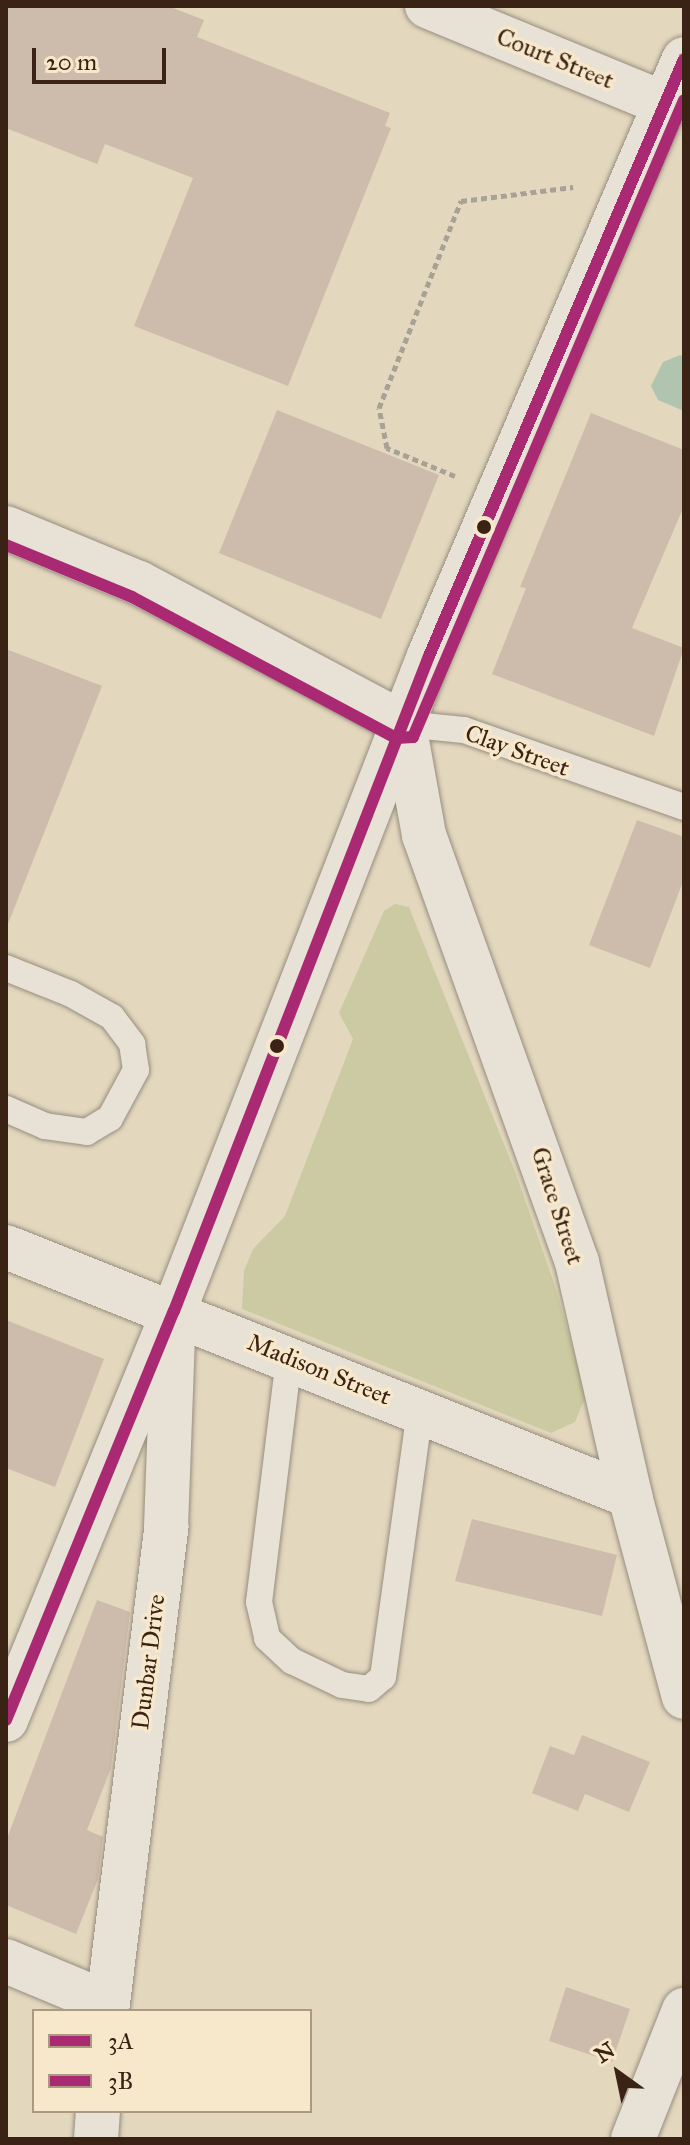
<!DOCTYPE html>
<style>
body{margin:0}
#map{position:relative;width:690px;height:2145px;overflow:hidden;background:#e3d7be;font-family:"IM FELL Great Primer",serif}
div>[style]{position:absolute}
.green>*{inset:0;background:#cccaa2}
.water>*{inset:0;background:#b1c4af}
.building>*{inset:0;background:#cdbcab}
.path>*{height:5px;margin-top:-2.5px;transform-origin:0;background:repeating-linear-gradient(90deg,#a8a196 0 6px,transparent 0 10px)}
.roads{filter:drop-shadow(0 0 2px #978d7e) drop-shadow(0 0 2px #978d7e)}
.service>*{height:26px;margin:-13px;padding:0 13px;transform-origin:13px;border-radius:13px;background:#e8e1d5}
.minor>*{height:44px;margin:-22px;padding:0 22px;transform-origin:22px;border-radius:22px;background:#e8e1d5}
.tertiary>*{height:44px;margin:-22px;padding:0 22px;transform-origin:22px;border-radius:22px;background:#e8e1d5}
.secondary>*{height:44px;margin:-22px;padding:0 22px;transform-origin:22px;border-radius:22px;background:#e8e1d5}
.bus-1>*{height:12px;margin:-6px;padding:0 6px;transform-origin:6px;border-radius:6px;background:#a92973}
.bus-2>*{height:12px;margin:-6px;padding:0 6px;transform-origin:6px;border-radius:6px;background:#a92973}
.dots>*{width:22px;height:22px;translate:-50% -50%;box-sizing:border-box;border:4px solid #f7e8cb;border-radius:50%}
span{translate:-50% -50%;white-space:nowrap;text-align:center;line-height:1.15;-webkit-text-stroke:7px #f7e8cb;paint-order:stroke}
.street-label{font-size:24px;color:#3a2314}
.frame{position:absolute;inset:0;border:8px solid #3a2314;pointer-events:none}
.legend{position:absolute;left:32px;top:2009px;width:280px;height:104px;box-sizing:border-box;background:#f7e8cb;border:2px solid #ab9982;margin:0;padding:10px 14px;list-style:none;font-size:24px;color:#3a2314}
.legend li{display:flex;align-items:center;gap:16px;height:40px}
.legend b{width:40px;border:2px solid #ab9982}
.north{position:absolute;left:578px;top:2033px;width:80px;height:80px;-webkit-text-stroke:6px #f7e8cb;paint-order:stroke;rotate:327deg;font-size:22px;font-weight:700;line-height:32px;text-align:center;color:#3a2314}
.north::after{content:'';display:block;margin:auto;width:28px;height:36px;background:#3a2314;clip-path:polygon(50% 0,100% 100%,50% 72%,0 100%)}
.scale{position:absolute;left:32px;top:48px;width:134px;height:36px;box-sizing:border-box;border:4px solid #3a2314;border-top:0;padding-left:10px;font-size:24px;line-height:28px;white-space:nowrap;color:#3a2314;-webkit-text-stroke:6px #f7e8cb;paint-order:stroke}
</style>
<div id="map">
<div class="green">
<i style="clip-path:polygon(395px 904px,409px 907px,516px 1174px,556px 1289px,586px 1396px,575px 1422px,551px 1433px,242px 1309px,244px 1271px,253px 1249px,285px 1216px,353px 1039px,339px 1013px,384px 911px)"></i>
</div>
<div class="water">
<i style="clip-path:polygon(680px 355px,684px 357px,684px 411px,658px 400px,651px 386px,663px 362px)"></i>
</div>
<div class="building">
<i style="clip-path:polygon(6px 6px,168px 6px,204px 20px,197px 37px,390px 113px,385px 126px,391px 128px,288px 386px,134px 326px,193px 178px,105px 144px,97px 164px,6px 128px)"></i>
<i style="clip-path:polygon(277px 410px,439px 475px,381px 619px,219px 553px)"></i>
<i style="clip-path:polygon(591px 413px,684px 450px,684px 506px,632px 628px,684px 648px,654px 736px,492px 674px,526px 588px,520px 587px)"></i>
<i style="clip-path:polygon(6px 649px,102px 686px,8px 924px,6px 924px)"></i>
<i style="clip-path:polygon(637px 820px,684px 837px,684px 879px,650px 968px,589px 945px)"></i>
<i style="clip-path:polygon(6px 1320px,104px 1359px,55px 1487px,6px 1468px)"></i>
<i style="clip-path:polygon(472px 1519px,617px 1555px,602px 1616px,455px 1581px)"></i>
<i style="clip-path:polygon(97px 1600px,130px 1612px,111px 1768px,87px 1830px,103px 1837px,98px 1879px,76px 1934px,6px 1905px,6px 1841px)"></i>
<i style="clip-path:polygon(582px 1735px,650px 1762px,629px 1812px,585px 1794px,578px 1811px,532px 1793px,550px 1746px,574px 1755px)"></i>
<i style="clip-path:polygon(566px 1987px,630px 2009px,612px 2062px,549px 2041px)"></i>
</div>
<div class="path">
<i style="left:455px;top:476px;width:74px;rotate:-157.6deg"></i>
<i style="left:387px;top:448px;width:41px;rotate:-101.3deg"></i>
<i style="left:379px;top:408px;width:223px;rotate:-68.4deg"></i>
<i style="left:461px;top:201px;width:113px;rotate:-7.1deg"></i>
</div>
<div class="roads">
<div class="service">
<i style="left:404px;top:724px;width:60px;rotate:5.7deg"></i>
<i style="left:464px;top:730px;width:233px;rotate:19.3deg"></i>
<i style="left:6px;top:968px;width:70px;rotate:21.8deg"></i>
<i style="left:71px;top:994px;width:47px;rotate:29.3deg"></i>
<i style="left:112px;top:1017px;width:34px;rotate:53deg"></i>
<i style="left:132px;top:1044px;width:26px;rotate:81deg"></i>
<i style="left:136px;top:1070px;width:55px;rotate:118.4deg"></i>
<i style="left:110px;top:1118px;width:27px;rotate:149deg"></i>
<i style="left:87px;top:1132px;width:42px;rotate:-171.9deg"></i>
<i style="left:45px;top:1126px;width:43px;rotate:-156.4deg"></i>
<i style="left:289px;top:1358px;width:246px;rotate:97deg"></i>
<i style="left:259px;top:1602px;width:37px;rotate:77deg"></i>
<i style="left:267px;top:1638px;width:34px;rotate:43deg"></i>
<i style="left:292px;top:1661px;width:55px;rotate:25.6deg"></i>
<i style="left:342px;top:1685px;width:27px;rotate:8deg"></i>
<i style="left:369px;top:1689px;width:18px;rotate:-41deg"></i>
<i style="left:383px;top:1677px;width:268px;rotate:-82.1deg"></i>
</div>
<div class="minor">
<i style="left:6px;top:1247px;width:672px;rotate:21.75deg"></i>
<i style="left:6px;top:1961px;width:109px;rotate:22.6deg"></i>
<i style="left:107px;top:2011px;width:488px;rotate:-83deg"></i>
<i style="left:166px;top:1527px;width:214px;rotate:-87.9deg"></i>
<i style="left:96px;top:2139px;width:28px;rotate:-86deg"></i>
<i style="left:633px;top:2139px;width:139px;rotate:-68.4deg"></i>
</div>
<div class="tertiary">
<i style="left:427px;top:6px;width:260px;rotate:22.4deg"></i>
<i style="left:6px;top:528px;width:144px;rotate:22.5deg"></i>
<i style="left:139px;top:583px;width:300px;rotate:28deg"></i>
</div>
<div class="secondary">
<i style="left:404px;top:724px;width:113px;rotate:79.8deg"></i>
<i style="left:424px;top:835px;width:454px;rotate:70.3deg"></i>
<i style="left:577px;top:1262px;width:240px;rotate:77.2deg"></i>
<i style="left:630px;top:1496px;width:208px;rotate:75deg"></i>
<i style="left:6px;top:1720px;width:442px;rotate:-67.7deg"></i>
<i style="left:174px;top:1311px;width:703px;rotate:-68.73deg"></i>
<i style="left:429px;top:656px;width:649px;rotate:-66.87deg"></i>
</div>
</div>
<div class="bus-1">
<i style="left:6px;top:1720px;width:442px;rotate:-67.7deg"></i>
<i style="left:174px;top:1311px;width:703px;rotate:-68.73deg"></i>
<i style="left:429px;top:656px;width:649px;rotate:-66.87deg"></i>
</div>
<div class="bus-2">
<i style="left:6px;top:545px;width:136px;rotate:22.4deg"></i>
<i style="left:132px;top:597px;width:299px;rotate:28.1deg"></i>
<i style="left:396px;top:738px;width:17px;rotate:-3deg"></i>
<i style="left:413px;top:737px;width:692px;rotate:-66.95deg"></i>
</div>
<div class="dots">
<i style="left:484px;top:527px;background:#3a2314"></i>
<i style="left:277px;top:1046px;background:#3a2314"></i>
</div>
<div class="street-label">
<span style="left:555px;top:59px;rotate:22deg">Court Street</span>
<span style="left:517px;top:751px;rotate:20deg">Clay Street</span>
<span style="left:557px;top:1206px;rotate:72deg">Grace Street</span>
<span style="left:319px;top:1370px;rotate:22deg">Madison Street</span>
<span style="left:149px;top:1662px;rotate:-83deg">Dunbar Drive</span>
</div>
<div class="frame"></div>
<ul class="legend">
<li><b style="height:10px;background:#a92973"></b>3A</li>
<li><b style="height:10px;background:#a92973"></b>3B</li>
</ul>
<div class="north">N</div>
<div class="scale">20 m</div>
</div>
